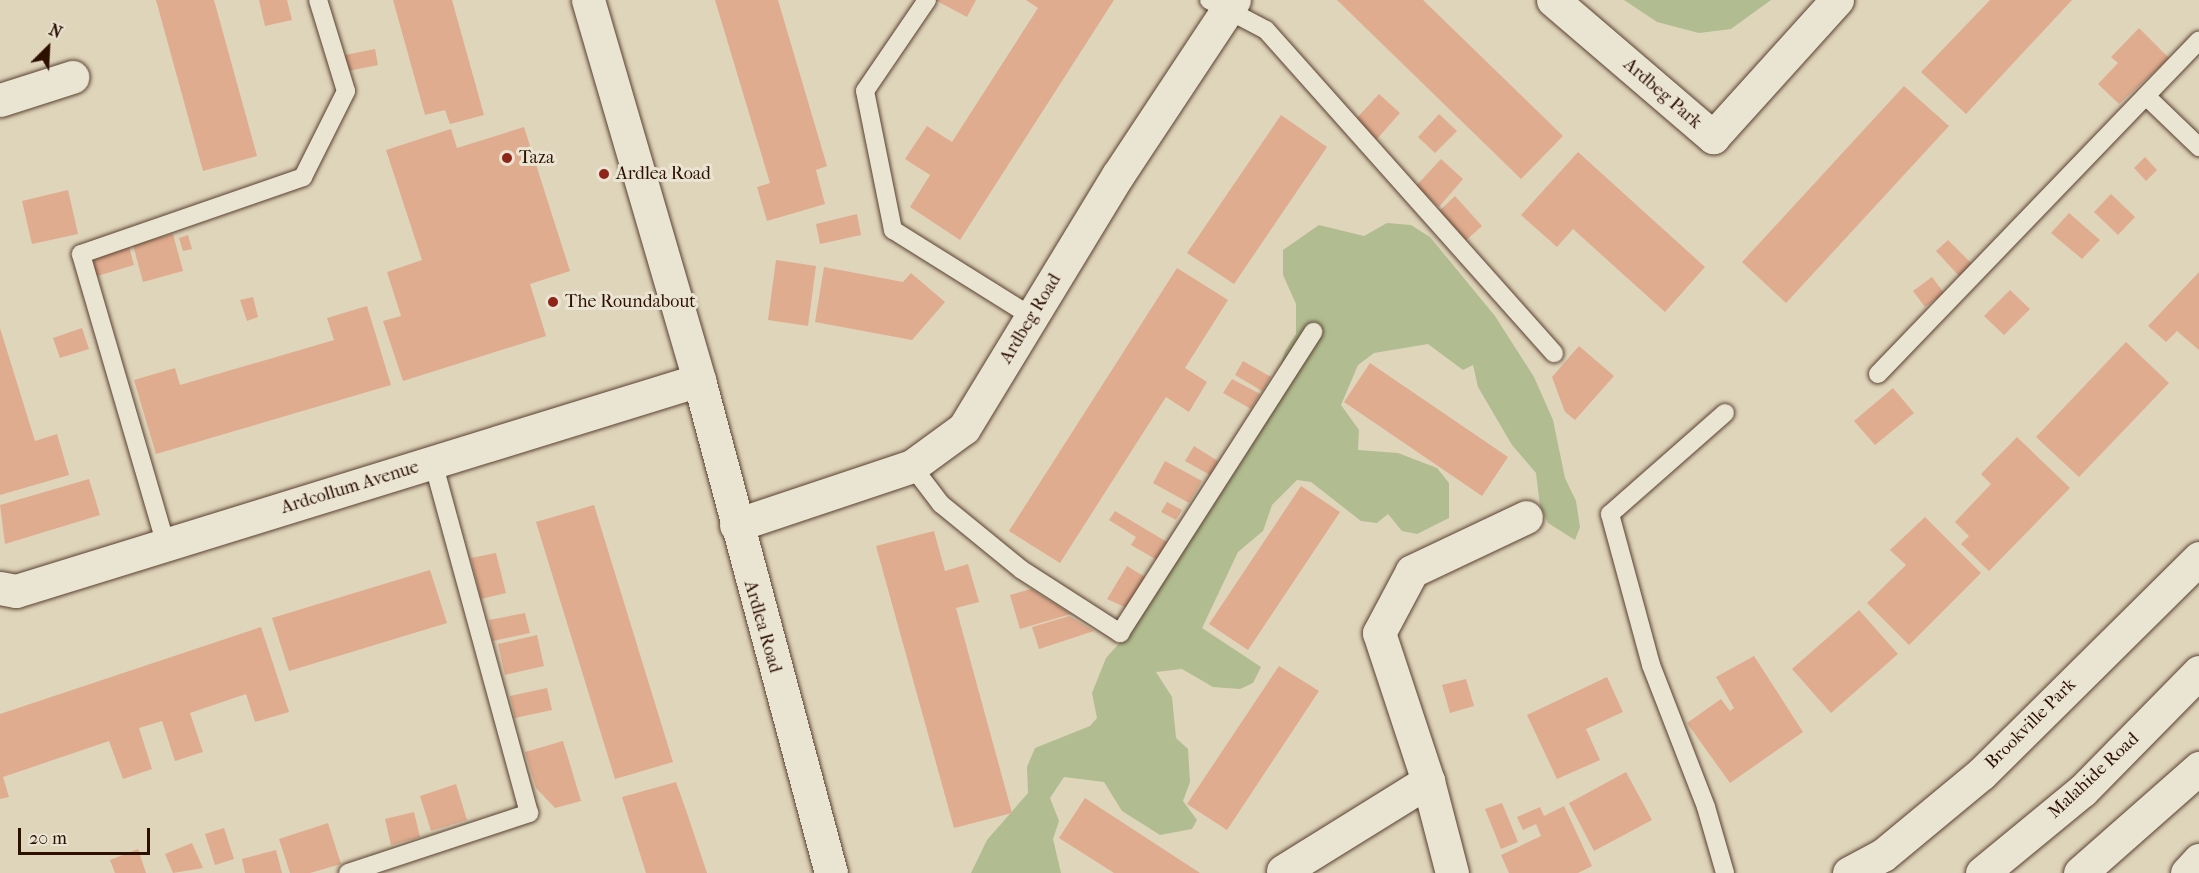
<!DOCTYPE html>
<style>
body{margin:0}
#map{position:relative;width:2199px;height:873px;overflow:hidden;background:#dfd5bb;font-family:"IM FELL French Canon",serif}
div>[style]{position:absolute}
.green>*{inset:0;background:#b1bd91}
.building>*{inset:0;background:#e0ac8f}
.roads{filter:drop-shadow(0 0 2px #5a4130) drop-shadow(0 0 2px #5a4130)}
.lane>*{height:18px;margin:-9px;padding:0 9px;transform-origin:9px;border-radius:9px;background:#eae4d3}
.street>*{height:33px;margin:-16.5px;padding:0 16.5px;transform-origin:16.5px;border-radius:16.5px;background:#eae4d3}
.secondary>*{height:33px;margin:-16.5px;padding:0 16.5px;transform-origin:16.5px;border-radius:16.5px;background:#eae4d3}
.dots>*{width:16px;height:16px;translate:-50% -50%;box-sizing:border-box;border:3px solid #eae4d3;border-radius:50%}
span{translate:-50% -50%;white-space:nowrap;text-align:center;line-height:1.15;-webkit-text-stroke:6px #eae4d3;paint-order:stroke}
.street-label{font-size:18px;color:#2e1001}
.poi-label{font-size:18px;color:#2e1001}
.left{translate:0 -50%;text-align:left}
.north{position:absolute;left:18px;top:18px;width:60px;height:60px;-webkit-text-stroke:4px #eae4d3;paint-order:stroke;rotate:24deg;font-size:16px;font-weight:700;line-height:24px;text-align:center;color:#2e1001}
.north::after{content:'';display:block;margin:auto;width:21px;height:27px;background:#2e1001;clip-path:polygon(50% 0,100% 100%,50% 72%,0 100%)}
.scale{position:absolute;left:18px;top:828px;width:132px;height:27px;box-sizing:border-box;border:3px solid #2e1001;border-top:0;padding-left:8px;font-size:18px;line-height:21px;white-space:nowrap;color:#2e1001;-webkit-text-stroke:4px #eae4d3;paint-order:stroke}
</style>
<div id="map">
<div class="green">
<i style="clip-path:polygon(1624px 0,1771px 0,1731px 29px,1699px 33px,1657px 22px)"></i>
<i style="clip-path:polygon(1387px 223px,1411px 225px,1430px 237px,1495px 316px,1534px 377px,1553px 420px,1565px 478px,1576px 501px,1580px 527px,1575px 540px,1548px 523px,1540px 506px,1536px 473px,1512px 445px,1478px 387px,1473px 365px,1463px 370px,1428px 344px,1374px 353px,1358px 365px,1341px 405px,1359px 430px,1358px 450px,1398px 453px,1437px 468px,1449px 483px,1449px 518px,1417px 534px,1402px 531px,1388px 514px,1377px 523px,1361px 521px,1311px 482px,1297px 480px,1272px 505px,1263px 531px,1238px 552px,1202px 628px,1261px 667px,1253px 683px,1240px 689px,1213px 687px,1182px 669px,1156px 672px,1172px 697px,1176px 738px,1188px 749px,1190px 782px,1183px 801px,1197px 820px,1192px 829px,1160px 835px,1122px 811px,1104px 782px,1064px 777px,1050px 798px,1059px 821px,1053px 839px,1061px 873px,971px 873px,987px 840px,1028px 793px,1027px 767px,1035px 748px,1090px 726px,1097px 718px,1092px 693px,1106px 658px,1134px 627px,1258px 436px,1285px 351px,1296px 334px,1296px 304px,1283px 275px,1283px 250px,1319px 225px,1364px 236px)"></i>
</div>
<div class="building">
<i style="clip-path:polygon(156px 0,214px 0,257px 156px,203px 171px)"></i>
<i style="clip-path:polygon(259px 0,287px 0,292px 20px,265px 26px)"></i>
<i style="clip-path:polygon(393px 0,452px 0,484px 115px,450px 124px,445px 110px,425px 115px)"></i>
<i style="clip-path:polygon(715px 0,778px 0,827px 166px,816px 170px,825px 204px,767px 221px,757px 187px,770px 183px)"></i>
<i style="clip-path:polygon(935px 0,976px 0,967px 17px)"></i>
<i style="clip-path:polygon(1026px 0,1114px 0,960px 240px,910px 207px,930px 175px,905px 159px,927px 126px,952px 142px,1038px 8px)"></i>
<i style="clip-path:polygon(1337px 0,1423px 0,1563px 136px,1521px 179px)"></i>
<i style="clip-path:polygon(1990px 0,2072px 0,1966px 114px,1921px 72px)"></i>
<i style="clip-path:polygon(2139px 28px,2169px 58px,2119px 104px,2098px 84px,2118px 63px,2111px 57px)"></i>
<i style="clip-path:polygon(375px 49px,378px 65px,343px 72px,340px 56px)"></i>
<i style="clip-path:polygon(1904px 86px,1949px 126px,1786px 303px,1742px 262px)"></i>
<i style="clip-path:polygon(1379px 94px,1400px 113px,1376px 140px,1355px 120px)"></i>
<i style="clip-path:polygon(1439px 114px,1457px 131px,1435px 153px,1418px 137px)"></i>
<i style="clip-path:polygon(1281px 115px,1327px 147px,1234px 284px,1187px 253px)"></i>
<i style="clip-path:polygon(524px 127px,570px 271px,530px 284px,546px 336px,403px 381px,383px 321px,401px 316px,387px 272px,422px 260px,386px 150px,451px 129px,457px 148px)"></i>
<i style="clip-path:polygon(1578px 152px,1705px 267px,1665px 312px,1573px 229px,1557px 247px,1521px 215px)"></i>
<i style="clip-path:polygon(2145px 157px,2157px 170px,2146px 181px,2134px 168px)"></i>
<i style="clip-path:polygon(1441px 159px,1463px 179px,1439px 207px,1416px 186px)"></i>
<i style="clip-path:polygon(68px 190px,78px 234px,32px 244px,22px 201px)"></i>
<i style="clip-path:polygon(2111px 194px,2135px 217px,2118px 235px,2094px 212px)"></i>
<i style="clip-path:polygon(1455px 196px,1482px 226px,1463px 243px,1436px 214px)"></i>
<i style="clip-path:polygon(2069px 213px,2100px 240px,2082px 259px,2051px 233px)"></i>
<i style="clip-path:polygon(857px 214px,861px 235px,820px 244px,816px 224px)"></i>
<i style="clip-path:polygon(173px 234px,183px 271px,143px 282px,133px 245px)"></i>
<i style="clip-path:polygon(188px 235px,192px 249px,183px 251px,179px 238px)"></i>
<i style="clip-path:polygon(1948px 240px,1972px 264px,1959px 276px,1936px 251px)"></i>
<i style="clip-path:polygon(128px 243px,134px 265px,94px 277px,92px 268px,98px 252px)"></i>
<i style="clip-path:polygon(776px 260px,816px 266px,808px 326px,768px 320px)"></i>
<i style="clip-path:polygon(824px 267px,903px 282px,911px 273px,945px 302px,912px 340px,815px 322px)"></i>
<i style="clip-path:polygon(1177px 268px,1228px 300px,1185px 368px,1207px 382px,1189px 412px,1166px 397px,1060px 563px,1009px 531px)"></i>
<i style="clip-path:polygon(2199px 272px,2199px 350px,2177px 331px,2166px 342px,2148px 326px)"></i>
<i style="clip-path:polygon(1932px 277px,1944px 293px,1925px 307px,1913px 291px)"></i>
<i style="clip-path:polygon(2010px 290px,2030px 309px,2004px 335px,1984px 316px)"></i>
<i style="clip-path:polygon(253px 297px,258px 317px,247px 321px,240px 300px)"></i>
<i style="clip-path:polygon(367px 306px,391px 385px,156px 454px,134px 380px,175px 368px,180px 385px,334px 340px,327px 318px)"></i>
<i style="clip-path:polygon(0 328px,35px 441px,57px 434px,69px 475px,0 495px)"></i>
<i style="clip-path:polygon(82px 328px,89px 349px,60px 358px,53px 338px)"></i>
<i style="clip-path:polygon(2126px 342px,2169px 383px,2079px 477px,2036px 437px)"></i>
<i style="clip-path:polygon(1579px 346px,1614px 376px,1575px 420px,1565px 412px,1552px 377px)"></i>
<i style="clip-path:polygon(1243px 361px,1271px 377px,1262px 391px,1235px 375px)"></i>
<i style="clip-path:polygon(1370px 363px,1508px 457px,1482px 496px,1344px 402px)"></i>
<i style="clip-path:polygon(1232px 379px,1260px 394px,1251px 409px,1223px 393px)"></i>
<i style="clip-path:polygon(1893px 388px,1914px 413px,1875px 445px,1854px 421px)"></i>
<i style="clip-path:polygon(2017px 437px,2070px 488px,1989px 571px,1961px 544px,1969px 536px,1955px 522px,1991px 484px,1981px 474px)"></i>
<i style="clip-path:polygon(1194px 446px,1218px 461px,1210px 475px,1185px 461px)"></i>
<i style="clip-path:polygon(1165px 461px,1202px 481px,1189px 503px,1153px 483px)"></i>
<i style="clip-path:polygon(89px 479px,100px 515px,5px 544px,0 505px)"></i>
<i style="clip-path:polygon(1301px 486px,1340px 512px,1248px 650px,1209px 624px)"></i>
<i style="clip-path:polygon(1167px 502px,1182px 510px,1176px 520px,1161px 512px)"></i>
<i style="clip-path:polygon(594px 505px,673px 762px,615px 779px,536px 522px)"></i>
<i style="clip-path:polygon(1115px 511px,1167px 542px,1157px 560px,1131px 545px,1136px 537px,1109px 520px)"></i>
<i style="clip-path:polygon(1925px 517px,1981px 573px,1909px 645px,1867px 603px,1906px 565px,1890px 550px)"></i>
<i style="clip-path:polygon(934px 531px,945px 571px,968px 564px,979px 602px,956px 608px,1012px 813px,954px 828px,876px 546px)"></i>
<i style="clip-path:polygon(496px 553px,506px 593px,481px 599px,471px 558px)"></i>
<i style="clip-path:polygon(1127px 566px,1145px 577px,1127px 608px,1107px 599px)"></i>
<i style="clip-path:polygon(430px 570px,447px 623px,289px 671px,272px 618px)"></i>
<i style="clip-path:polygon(1031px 589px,1071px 614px,1020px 629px,1010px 595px)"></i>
<i style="clip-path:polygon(1859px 610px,1898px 654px,1831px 713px,1792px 669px)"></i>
<i style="clip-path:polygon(525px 613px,530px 633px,493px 641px,489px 620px)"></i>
<i style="clip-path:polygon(1069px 616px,1094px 631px,1039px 649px,1032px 627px)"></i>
<i style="clip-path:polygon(261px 627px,289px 712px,255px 722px,246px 694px,190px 713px,203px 752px,175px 761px,162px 721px,139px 728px,152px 769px,123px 779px,109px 741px,3px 777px,9px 797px,0 799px,0 714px)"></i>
<i style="clip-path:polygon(537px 635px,544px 666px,505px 675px,498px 644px)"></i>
<i style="clip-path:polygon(1754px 656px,1803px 732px,1730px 783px,1687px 723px,1721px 699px,1730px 711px,1734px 708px,1716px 677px)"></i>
<i style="clip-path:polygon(1279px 666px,1319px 691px,1227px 830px,1187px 804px)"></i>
<i style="clip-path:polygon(1607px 677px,1623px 712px,1586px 729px,1600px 760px,1557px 779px,1527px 715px)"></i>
<i style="clip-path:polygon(1466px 679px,1474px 706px,1450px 713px,1442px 685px)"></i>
<i style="clip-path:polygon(547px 688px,552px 710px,515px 718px,510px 696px)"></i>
<i style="clip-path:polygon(563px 741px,581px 801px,555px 808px,536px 788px,525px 752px)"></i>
<i style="clip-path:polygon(1626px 772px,1652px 820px,1594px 851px,1569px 803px)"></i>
<i style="clip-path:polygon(676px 782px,688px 816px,707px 873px,646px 873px,622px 797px)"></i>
<i style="clip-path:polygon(456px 784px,467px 820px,431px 831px,420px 796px)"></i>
<i style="clip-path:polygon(1085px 798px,1200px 873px,1114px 873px,1059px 838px)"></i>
<i style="clip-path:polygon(1502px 803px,1518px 842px,1501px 849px,1485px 809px)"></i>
<i style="clip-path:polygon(1564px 806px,1592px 866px,1578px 873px,1509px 873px,1501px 855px,1541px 836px,1536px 824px,1523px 830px,1517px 817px,1540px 807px,1544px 816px)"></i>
<i style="clip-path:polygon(414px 812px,420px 837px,391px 845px,385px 819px)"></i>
<i style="clip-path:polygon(328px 823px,341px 864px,310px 873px,290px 873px,279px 839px)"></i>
<i style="clip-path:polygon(224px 828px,234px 859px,215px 865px,205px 834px)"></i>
<i style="clip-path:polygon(192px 843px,203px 868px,173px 873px,165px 854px)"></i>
<i style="clip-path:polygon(138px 849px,146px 873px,115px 873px,110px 860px)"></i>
<i style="clip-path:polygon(276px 850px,282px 873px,245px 873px,242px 859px)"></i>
</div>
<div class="roads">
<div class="lane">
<i style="left:927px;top:0;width:110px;rotate:124.3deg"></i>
<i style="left:865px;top:91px;width:142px;rotate:78.6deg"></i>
<i style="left:893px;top:230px;width:164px;rotate:32deg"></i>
<i style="left:1209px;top:0;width:64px;rotate:27.8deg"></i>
<i style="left:1266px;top:30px;width:433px;rotate:48.3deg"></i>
<i style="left:2146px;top:96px;width:74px;rotate:43.9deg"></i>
<i style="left:1878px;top:374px;width:463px;rotate:-46.1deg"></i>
<i style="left:1725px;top:413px;width:153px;rotate:138.7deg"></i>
<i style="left:1610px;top:514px;width:156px;rotate:74.8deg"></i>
<i style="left:1651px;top:665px;width:152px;rotate:68.8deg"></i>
<i style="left:1706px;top:807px;width:69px;rotate:73.9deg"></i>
<i style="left:912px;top:466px;width:48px;rotate:52.7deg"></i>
<i style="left:941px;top:504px;width:104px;rotate:39.2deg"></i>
<i style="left:1022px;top:570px;width:117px;rotate:32.7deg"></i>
<i style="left:1120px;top:633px;width:358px;rotate:-57.3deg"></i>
<i style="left:166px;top:545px;width:303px;rotate:-106.3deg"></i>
<i style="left:81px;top:254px;width:235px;rotate:-19.1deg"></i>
<i style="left:303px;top:177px;width:96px;rotate:-63.4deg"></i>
<i style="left:346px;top:91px;width:95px;rotate:-107.1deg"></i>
<i style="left:348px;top:873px;width:191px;rotate:-18.3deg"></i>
<i style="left:529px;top:813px;width:364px;rotate:-105.3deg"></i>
</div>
<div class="street">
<i style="left:1553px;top:0;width:211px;rotate:40.6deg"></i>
<i style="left:1713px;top:137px;width:185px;rotate:-47.9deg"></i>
<i style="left:0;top:100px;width:76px;rotate:-17.7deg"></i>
<i style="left:736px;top:525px;width:186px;rotate:-18.5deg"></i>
<i style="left:912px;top:466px;width:64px;rotate:-36.2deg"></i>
<i style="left:964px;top:428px;width:296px;rotate:-58.7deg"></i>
<i style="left:1118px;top:175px;width:210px;rotate:-56.5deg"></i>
<i style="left:0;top:588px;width:16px;rotate:11deg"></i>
<i style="left:16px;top:591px;width:715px;rotate:-17.17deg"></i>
<i style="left:1283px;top:871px;width:171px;rotate:-31.8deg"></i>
<i style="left:1452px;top:873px;width:95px;rotate:-104.6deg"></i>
<i style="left:1428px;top:781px;width:156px;rotate:-108.3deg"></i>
<i style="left:1379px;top:633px;width:70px;rotate:-62deg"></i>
<i style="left:1412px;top:571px;width:126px;rotate:-25.3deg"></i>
<i style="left:1849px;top:873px;width:38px;rotate:-28deg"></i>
<i style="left:1883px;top:855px;width:127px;rotate:-39.6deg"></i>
<i style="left:1981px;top:774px;width:307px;rotate:-44.7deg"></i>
<i style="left:2187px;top:873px;width:18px;rotate:-47deg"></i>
</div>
<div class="secondary">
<i style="left:588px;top:0;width:396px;rotate:73.7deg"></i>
<i style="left:699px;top:380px;width:510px;rotate:75.01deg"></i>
<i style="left:1982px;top:873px;width:129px;rotate:-39.4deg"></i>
<i style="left:2082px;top:791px;width:167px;rotate:-45.5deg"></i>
<i style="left:2080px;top:873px;width:159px;rotate:-41.4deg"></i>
</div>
</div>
<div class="dots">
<i style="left:507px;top:158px;background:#8f2418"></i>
<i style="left:604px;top:174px;background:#8f2418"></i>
<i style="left:553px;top:302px;background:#8f2418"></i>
</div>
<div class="street-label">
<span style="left:1662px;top:94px;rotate:41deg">Ardbeg Park</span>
<span style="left:1031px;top:319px;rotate:-59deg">Ardbeg Road</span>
<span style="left:350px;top:488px;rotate:-17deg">Ardcollum Avenue</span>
<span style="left:762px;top:627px;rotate:74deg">Ardlea Road</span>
<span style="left:2031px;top:724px;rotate:-45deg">Brookville Park</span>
<span style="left:2094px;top:776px;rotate:-43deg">Malahide Road</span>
</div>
<div class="poi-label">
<span class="left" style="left:519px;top:158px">Taza</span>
<span class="left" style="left:616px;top:174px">Ardlea Road</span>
<span class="left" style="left:565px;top:302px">The Roundabout</span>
</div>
<div class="north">N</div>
<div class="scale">20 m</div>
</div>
